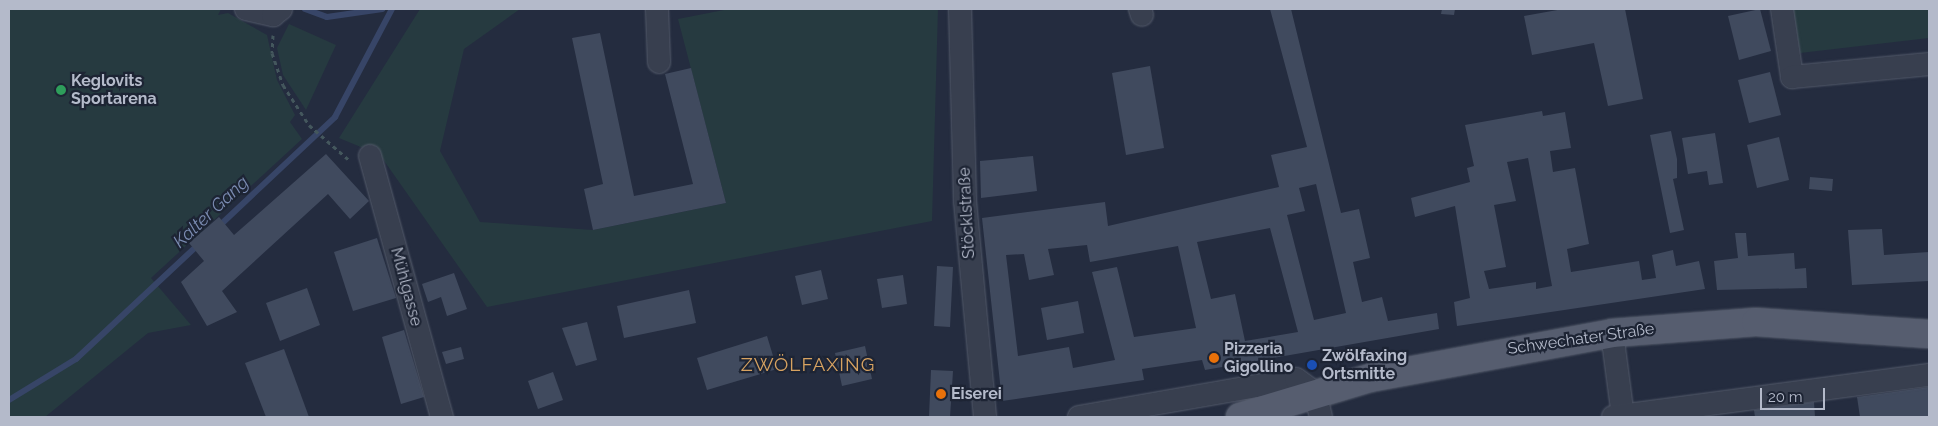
<!DOCTYPE html>
<meta charset="utf-8">
<style>
body{margin:0}
#map{position:relative;width:1938px;height:426px;overflow:hidden;background:#242c3f;font-family:Raleway,sans-serif}
div>[style]{position:absolute}
.green>*{inset:0;background:#263a40}
.stream>*{height:6px;margin:-3px;padding:0 3px;transform-origin:3px;border-radius:3px;background:#374567}
.building>*{inset:0;background:#404a5e}
.path>*{height:3px;margin-top:-1.5px;transform-origin:0;background:repeating-linear-gradient(90deg,#44575d 0 4px,transparent 0 8px)}
.roads{filter:drop-shadow(0 0 1px #535a6a) drop-shadow(0 0 1px #535a6a)}
.minor>*{height:22px;margin:-11px;padding:0 11px;transform-origin:11px;border-radius:11px;background:#383f4f}
.major>*{height:28px;margin:-14px;padding:0 14px;transform-origin:14px;border-radius:14px;background:#565d6f}
.dots>*{width:14px;height:14px;translate:-50% -50%;box-sizing:border-box;border:2px solid #1d2434;border-radius:50%}
span{translate:-50% -50%;white-space:nowrap;text-align:center;line-height:1.15;-webkit-text-stroke:4.5px #1d2434;paint-order:stroke}
.poi-label{font-size:16px;color:#b4baca;font-weight:700}
.left{translate:0 -50%;text-align:left}
.street-label{font-size:16px;color:#b4baca}
.water-label{font-size:18px;color:#7b8cb2;font-style:italic}
.quarter-label{font-size:19px;color:#d8a361;letter-spacing:1px}
.frame{position:absolute;inset:0;border:10px solid #b4baca;pointer-events:none}
.scale{position:absolute;left:1760px;top:388px;width:65px;height:22px;box-sizing:border-box;border:2px solid #b4baca;border-top:0;padding-left:6px;font-size:15px;line-height:18px;white-space:nowrap;color:#b4baca;-webkit-text-stroke:4px #1d2434;paint-order:stroke}
</style>
<div id="map">
<div class="green">
<i style="clip-path:polygon(9px 9px,221px 9px,218px 15px,228px 13px,267px 35px,277px 80px,295px 115px,290px 122px,302px 139px,151px 278px,191px 325px,148px 333px,45px 417px,9px 417px)"></i>
<i style="clip-path:polygon(420px 9px,520px 9px,464px 49px,440px 151px,480px 222px,593px 230px,726px 203px,678px 19px,729px 9px,938px 9px,932px 221px,487px 307px,380px 155px,339px 138px)"></i>
<i style="clip-path:polygon(1793px 9px,1929px 9px,1929px 38px,1800px 53px)"></i>
<i style="clip-path:polygon(289px 24px,336px 45px,306px 110px,283px 75px,277px 48px)"></i>
</div>
<div class="stream">
<i style="left:305px;top:9px;width:23px;rotate:20deg"></i>
<i style="left:327px;top:17px;width:56px;rotate:-8.3deg"></i>
<i style="left:217px;top:228px;width:162px;rotate:-43.2deg"></i>
<i style="left:335px;top:117px;width:122px;rotate:-62.2deg"></i>
<i style="left:9px;top:400px;width:79px;rotate:-31.5deg"></i>
<i style="left:76px;top:359px;width:170px;rotate:-43.1deg"></i>
</div>
<div class="building">
<i style="clip-path:polygon(evenodd,1270px 9px,1291px 9px,1341px 213px,1359px 209px,1370px 258px,1353px 262px,1362px 302px,1382px 297px,1388px 321px,1437px 313px,1439px 329px,1205px 370px,1202px 360px,1142px 369px,1144px 380px,1002px 401px,982px 218px,1105px 202px,1108px 226px,1279px 187px,1271px 155px,1307px 147px,1270px 9px,1316px 184px,1346px 313px,1314px 320px,1287px 215px,1305px 211px,1299px 188px,1316px 184px,1270px 9px,1270px 228px,1298px 332px,1245px 341px,1235px 294px,1211px 299px,1197px 242px,1270px 228px,1270px 9px,1087px 245px,1090px 262px,1178px 246px,1196px 328px,1134px 337px,1117px 267px,1092px 272px,1115px 360px,1073px 368px,1069px 347px,1018px 356px,1006px 255px,1024px 254px,1029px 280px,1054px 275px,1048px 249px,1087px 245px)"></i>
<i style="clip-path:polygon(1442px 9px,1455px 9px,1454px 15px,1441px 14px)"></i>
<i style="clip-path:polygon(1563px 9px,1625px 9px,1643px 99px,1608px 106px,1594px 43px,1532px 55px,1524px 16px)"></i>
<i style="clip-path:polygon(1760px 9px,1771px 51px,1739px 60px,1728px 16px)"></i>
<i style="clip-path:polygon(600px 33px,634px 196px,693px 184px,665px 74px,691px 68px,726px 203px,593px 230px,584px 189px,603px 184px,572px 38px)"></i>
<i style="clip-path:polygon(1150px 66px,1164px 148px,1126px 155px,1112px 73px)"></i>
<i style="clip-path:polygon(1770px 72px,1781px 115px,1749px 123px,1738px 80px)"></i>
<i style="clip-path:polygon(evenodd,1542px 111px,1543px 116px,1565px 112px,1571px 148px,1550px 151px,1553px 172px,1575px 168px,1589px 244px,1567px 249px,1571px 272px,1639px 261px,1642px 280px,1656px 278px,1652px 255px,1673px 250px,1676px 266px,1699px 261px,1705px 289px,1457px 326px,1454px 302px,1470px 298px,1455px 206px,1415px 217px,1411px 198px,1470px 182px,1467px 168px,1474px 166px,1465px 125px,1542px 111px,1528px 158px,1552px 286px,1536px 289px,1536px 282px,1489px 289px,1484px 271px,1506px 267px,1494px 205px,1516px 201px,1507px 162px,1528px 158px)"></i>
<i style="clip-path:polygon(1671px 131px,1677px 159px,1677px 178px,1673px 179px,1684px 230px,1670px 233px,1650px 135px)"></i>
<i style="clip-path:polygon(1715px 133px,1723px 183px,1709px 185px,1707px 171px,1688px 174px,1682px 138px)"></i>
<i style="clip-path:polygon(1779px 137px,1789px 180px,1757px 188px,1747px 145px)"></i>
<i style="clip-path:polygon(326px 154px,369px 201px,350px 219px,328px 194px,222px 291px,237px 312px,207px 326px,181px 282px,204px 261px,189px 243px,219px 217px,234px 235px)"></i>
<i style="clip-path:polygon(1033px 156px,1037px 191px,981px 198px,980px 161px)"></i>
<i style="clip-path:polygon(1810px 177px,1833px 179px,1832px 191px,1809px 189px)"></i>
<i style="clip-path:polygon(1882px 229px,1884px 255px,1929px 252px,1929px 281px,1852px 285px,1848px 230px)"></i>
<i style="clip-path:polygon(1735px 233px,1746px 233px,1748px 256px,1794px 253px,1795px 269px,1806px 268px,1807px 288px,1717px 290px,1714px 261px,1738px 258px)"></i>
<i style="clip-path:polygon(377px 238px,396px 298px,353px 311px,334px 252px)"></i>
<i style="clip-path:polygon(937px 266px,953px 267px,950px 327px,934px 326px)"></i>
<i style="clip-path:polygon(821px 270px,828px 299px,802px 305px,795px 276px)"></i>
<i style="clip-path:polygon(454px 273px,467px 309px,447px 316px,441px 297px,428px 302px,422px 284px)"></i>
<i style="clip-path:polygon(903px 275px,907px 304px,882px 308px,877px 279px)"></i>
<i style="clip-path:polygon(307px 288px,320px 325px,280px 341px,266px 303px)"></i>
<i style="clip-path:polygon(689px 290px,696px 323px,624px 338px,617px 306px)"></i>
<i style="clip-path:polygon(1078px 301px,1084px 333px,1047px 340px,1041px 308px)"></i>
<i style="clip-path:polygon(587px 322px,597px 360px,576px 366px,562px 328px)"></i>
<i style="clip-path:polygon(404px 330px,424px 397px,401px 404px,382px 337px)"></i>
<i style="clip-path:polygon(767px 336px,777px 369px,707px 390px,697px 358px)"></i>
<i style="clip-path:polygon(865px 346px,872px 379px,842px 386px,835px 353px)"></i>
<i style="clip-path:polygon(461px 347px,464px 359px,446px 364px,442px 352px)"></i>
<i style="clip-path:polygon(284px 349px,309px 417px,266px 417px,245px 363px)"></i>
<i style="clip-path:polygon(931px 370px,953px 371px,950px 417px,929px 417px)"></i>
<i style="clip-path:polygon(553px 372px,563px 400px,538px 409px,528px 381px)"></i>
<i style="clip-path:polygon(1929px 387px,1929px 417px,1860px 417px,1857px 397px)"></i>
<i style="clip-path:polygon(1814px 402px,1815px 417px,1755px 417px,1754px 410px)"></i>
</div>
<div class="path">
<i style="left:273px;top:35px;width:18px;rotate:93deg"></i>
<i style="left:272px;top:53px;width:34px;rotate:71deg"></i>
<i style="left:283px;top:85px;width:48px;rotate:57deg"></i>
<i style="left:309px;top:125px;width:53px;rotate:41.2deg"></i>
</div>
<div class="roads">
<div class="minor">
<i style="left:246px;top:9px;width:28px;rotate:13deg"></i>
<i style="left:273px;top:15px;width:10px;rotate:-37deg"></i>
<i style="left:657px;top:9px;width:53px;rotate:87.8deg"></i>
<i style="left:960px;top:9px;width:192px;rotate:88.5deg"></i>
<i style="left:965px;top:201px;width:217px;rotate:84.7deg"></i>
<i style="left:1140px;top:9px;width:6px;rotate:72deg"></i>
<i style="left:1782px;top:9px;width:69px;rotate:81.6deg"></i>
<i style="left:1792px;top:77px;width:138px;rotate:-5.4deg"></i>
<i style="left:370px;top:156px;width:271px;rotate:74.6deg"></i>
<i style="left:1612px;top:333px;width:84px;rotate:82.5deg"></i>
<i style="left:1079px;top:417px;width:220px;rotate:-9.9deg"></i>
<i style="left:1296px;top:379px;width:24px;rotate:36deg"></i>
<i style="left:1315px;top:393px;width:25px;rotate:76deg"></i>
<i style="left:1613px;top:417px;width:319px;rotate:-7.6deg"></i>
</div>
<div class="major">
<i style="left:1240px;top:417px;width:136px;rotate:-16.7deg"></i>
<i style="left:1370px;top:378px;width:246px;rotate:-10.5deg"></i>
<i style="left:1612px;top:333px;width:144px;rotate:-4.4deg"></i>
<i style="left:1756px;top:322px;width:173px;rotate:4deg"></i>
</div>
</div>
<div class="dots">
<i style="left:61px;top:90px;background:#2e9e5b"></i>
<i style="left:1214px;top:358px;background:#e8710a"></i>
<i style="left:1312px;top:365px;background:#1a4fb4"></i>
<i style="left:941px;top:394px;background:#e8710a"></i>
</div>
<div class="poi-label">
<span class="left" style="left:71px;top:90px">Keglovits<br>Sportarena</span>
<span class="left" style="left:1224px;top:358px">Pizzeria<br>Gigollino</span>
<span class="left" style="left:1322px;top:365px">Zwölfaxing<br>Ortsmitte</span>
<span class="left" style="left:951px;top:394px">Eiserei</span>
</div>
<div class="street-label">
<span style="left:967px;top:213px;rotate:-93deg">Stöcklstraße</span>
<span style="left:406px;top:287px;rotate:75deg">Mühlgasse</span>
<span style="left:1581px;top:339px;rotate:-8deg">Schwechater Straße</span>
</div>
<div class="water-label">
<span style="left:211px;top:212px;rotate:-43deg">Kalter Gang</span>
</div>
<div class="quarter-label">
<span style="left:808px;top:365px">ZWÖLFAXING</span>
</div>
<div class="frame"></div>
<div class="scale">20 m</div>
</div>
